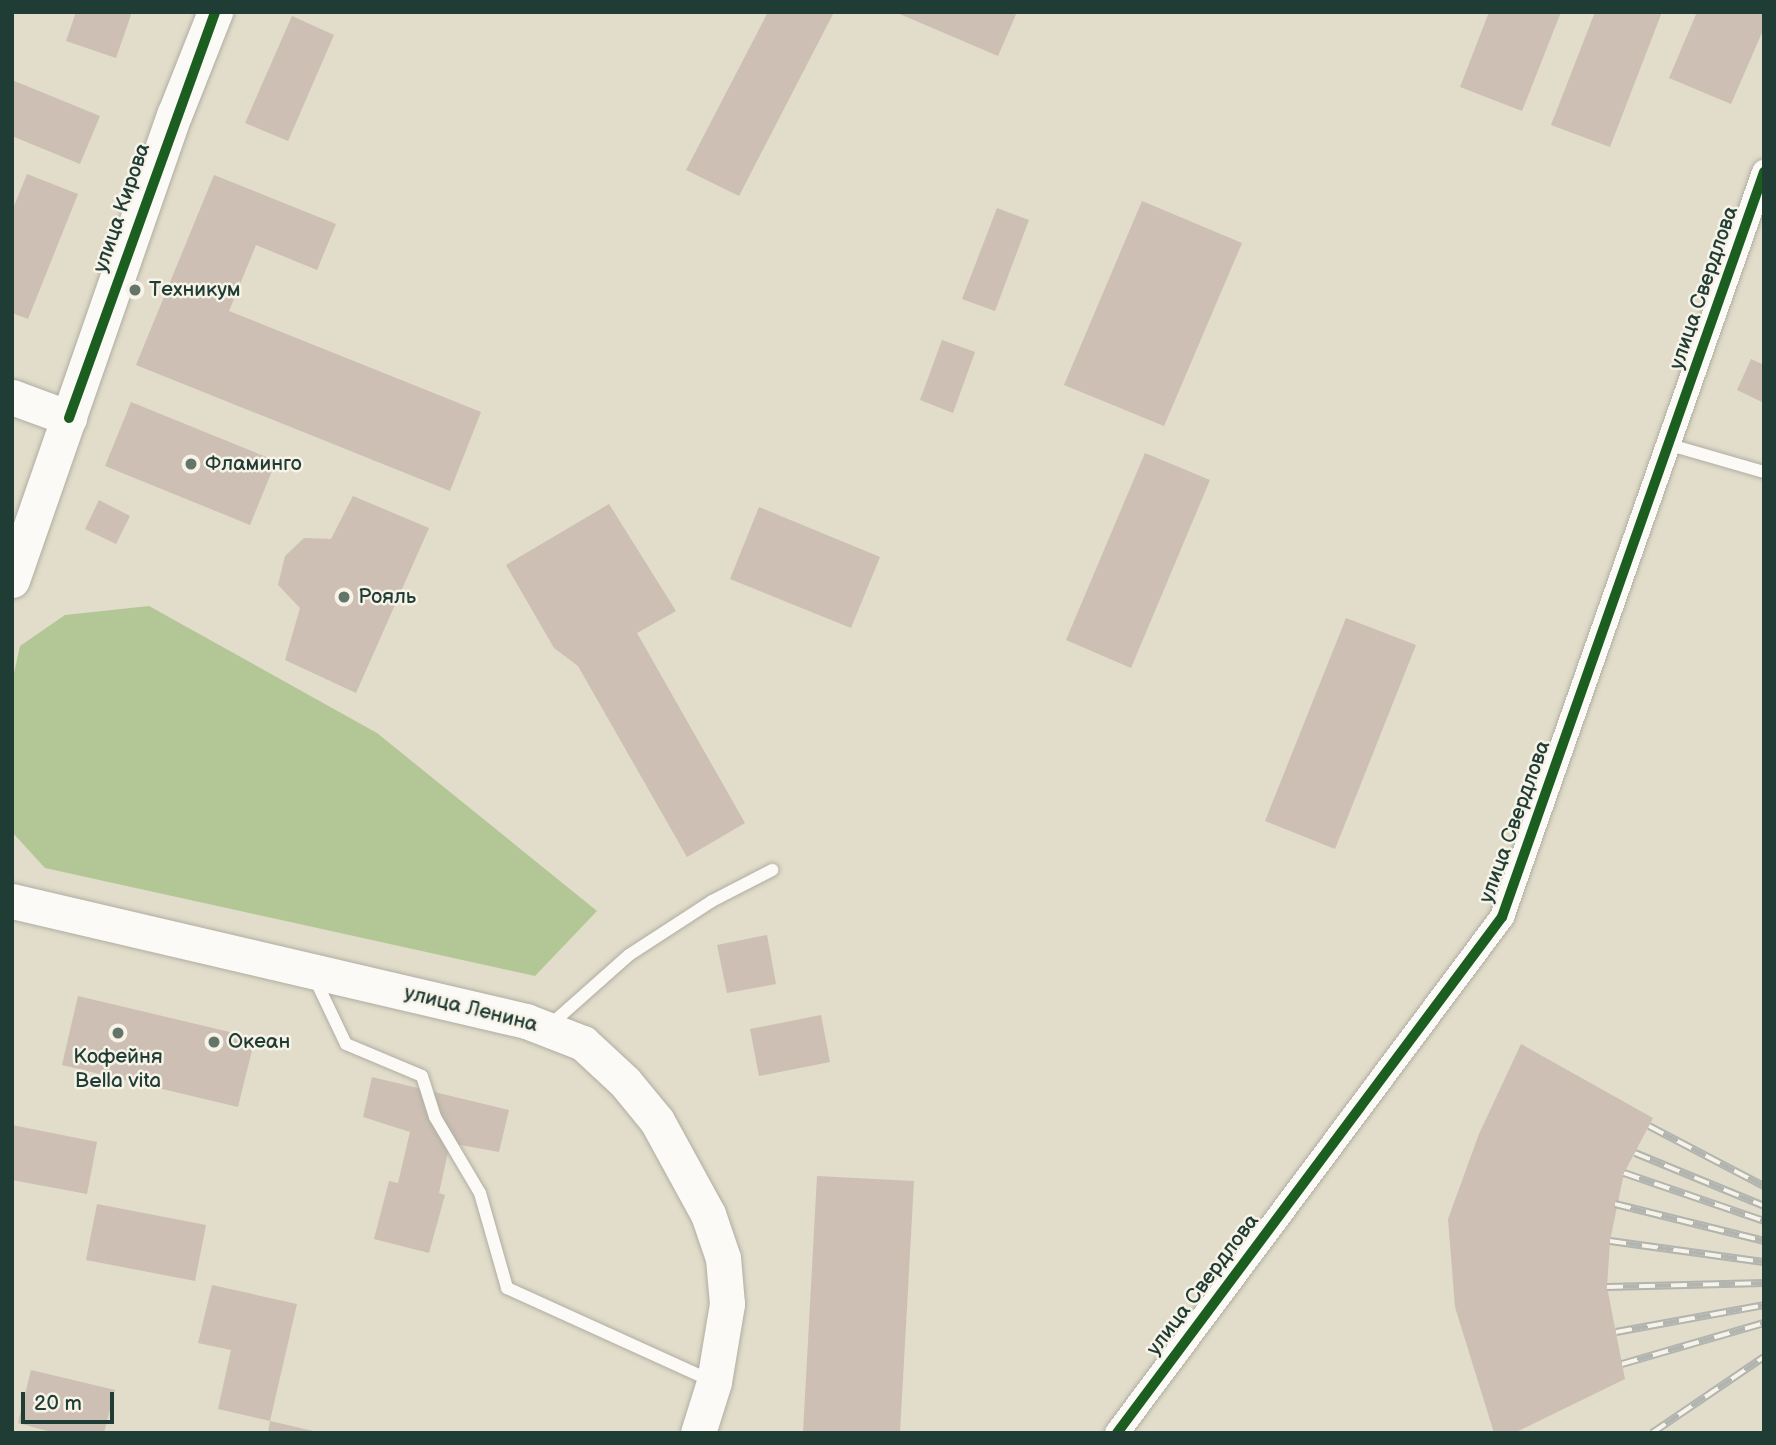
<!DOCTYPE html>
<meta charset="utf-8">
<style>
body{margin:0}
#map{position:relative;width:1776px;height:1445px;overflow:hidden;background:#e2dcca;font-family:"Balsamiq Sans",sans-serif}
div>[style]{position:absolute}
.forest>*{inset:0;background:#b3c796}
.building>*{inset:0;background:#cdbfb3}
.roads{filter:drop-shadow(0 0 2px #afaea2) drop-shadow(0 0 2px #afaea2)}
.lane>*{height:12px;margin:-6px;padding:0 6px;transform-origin:6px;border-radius:6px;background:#fbfaf7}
.street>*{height:24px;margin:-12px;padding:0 12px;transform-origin:12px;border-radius:12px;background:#fbfaf7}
.secondary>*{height:35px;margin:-17.5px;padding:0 17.5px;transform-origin:17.5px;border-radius:17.5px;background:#fbfaf7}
.rail>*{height:8px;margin-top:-4px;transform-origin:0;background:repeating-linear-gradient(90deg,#f7f3e8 0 16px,#b2b4b0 0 32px);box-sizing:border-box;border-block:2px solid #b2b4b0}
.cycleway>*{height:10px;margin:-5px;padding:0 5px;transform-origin:5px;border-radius:5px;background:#1b5e20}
.dots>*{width:19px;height:19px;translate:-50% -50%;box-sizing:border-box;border:4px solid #f7f3e8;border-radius:50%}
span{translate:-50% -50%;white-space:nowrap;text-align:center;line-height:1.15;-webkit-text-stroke:5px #f7f3e8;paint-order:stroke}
.street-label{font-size:21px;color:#1f3d34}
.poi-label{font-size:21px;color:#1f3d34}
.left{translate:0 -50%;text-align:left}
.frame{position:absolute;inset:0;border:14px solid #1f3d34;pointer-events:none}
.scale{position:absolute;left:21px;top:1392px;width:93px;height:32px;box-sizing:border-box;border:4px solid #1f3d34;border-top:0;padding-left:9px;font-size:21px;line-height:24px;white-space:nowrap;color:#1f3d34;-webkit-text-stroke:5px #f7f3e8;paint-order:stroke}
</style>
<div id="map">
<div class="forest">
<i style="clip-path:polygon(149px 606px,377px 733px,597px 911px,535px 976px,45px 868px,12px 832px,12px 682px,20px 646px,65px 615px)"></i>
</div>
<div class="building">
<i style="clip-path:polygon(76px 12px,132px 12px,116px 58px,66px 41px)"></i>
<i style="clip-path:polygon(768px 12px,834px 12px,739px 196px,686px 170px)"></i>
<i style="clip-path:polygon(895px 12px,1017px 12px,998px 56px)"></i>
<i style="clip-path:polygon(1489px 12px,1561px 12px,1522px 111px,1460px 87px)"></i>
<i style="clip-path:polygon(1595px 12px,1662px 12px,1610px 147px,1551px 125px)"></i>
<i style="clip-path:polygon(1697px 12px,1764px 12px,1764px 28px,1731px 104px,1669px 78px)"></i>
<i style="clip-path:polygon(292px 16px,334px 35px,288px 141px,245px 123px)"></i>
<i style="clip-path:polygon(12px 80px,100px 116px,80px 164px,12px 136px)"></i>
<i style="clip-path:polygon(27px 174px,78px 194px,28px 319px,12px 313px,12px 211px)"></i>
<i style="clip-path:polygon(214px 175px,336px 224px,317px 270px,256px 245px,229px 311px,481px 412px,450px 491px,136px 365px)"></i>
<i style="clip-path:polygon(1142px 201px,1242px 243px,1164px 426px,1064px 385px)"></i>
<i style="clip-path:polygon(997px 208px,1029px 220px,995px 311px,962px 299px)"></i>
<i style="clip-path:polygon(942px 340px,975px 352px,953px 413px,920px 400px)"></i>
<i style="clip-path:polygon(1751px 359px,1764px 365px,1764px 403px,1737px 390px)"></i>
<i style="clip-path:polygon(131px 402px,276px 461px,250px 525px,105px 466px)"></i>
<i style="clip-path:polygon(1145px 453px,1210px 480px,1131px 668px,1066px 640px)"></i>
<i style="clip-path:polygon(353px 496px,429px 528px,356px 693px,285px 660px,300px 608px,278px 585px,285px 556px,304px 538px,331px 539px)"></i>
<i style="clip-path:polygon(99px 500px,130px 516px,116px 544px,85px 529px)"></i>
<i style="clip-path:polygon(609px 504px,676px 611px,637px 633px,745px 823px,687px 857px,578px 666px,554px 648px,506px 565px)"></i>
<i style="clip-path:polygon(759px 507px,880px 557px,851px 628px,730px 579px)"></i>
<i style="clip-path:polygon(1346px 618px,1416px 645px,1335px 849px,1265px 821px)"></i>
<i style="clip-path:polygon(767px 935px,776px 984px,727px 993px,717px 945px)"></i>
<i style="clip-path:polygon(78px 996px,255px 1038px,238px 1107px,62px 1065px)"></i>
<i style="clip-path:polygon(821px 1015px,830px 1062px,759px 1076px,750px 1029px)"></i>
<i style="clip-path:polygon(1521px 1044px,1653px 1118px,1624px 1173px,1610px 1241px,1607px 1287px,1625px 1379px,1514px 1433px,1494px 1433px,1455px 1307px,1448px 1219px,1479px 1134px)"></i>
<i style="clip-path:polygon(372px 1077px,509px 1110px,499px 1152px,450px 1143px,439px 1193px,445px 1195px,429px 1253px,374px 1239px,389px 1181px,398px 1183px,410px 1132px,363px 1117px)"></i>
<i style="clip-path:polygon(12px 1125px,97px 1142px,87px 1194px,12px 1180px)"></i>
<i style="clip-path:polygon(817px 1176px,914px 1181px,900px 1433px,803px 1433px)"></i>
<i style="clip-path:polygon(97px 1204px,206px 1225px,195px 1281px,86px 1260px)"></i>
<i style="clip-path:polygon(212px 1285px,297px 1304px,270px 1421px,218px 1409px,231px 1350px,198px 1343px)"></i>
<i style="clip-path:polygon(31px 1370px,115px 1390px,104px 1433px,55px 1433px,18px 1423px)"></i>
<i style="clip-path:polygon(270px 1421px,318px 1432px,318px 1433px,268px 1433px)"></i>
</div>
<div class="roads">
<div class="lane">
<i style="left:1670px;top:445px;width:98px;rotate:16deg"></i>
<i style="left:314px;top:977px;width:74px;rotate:64.5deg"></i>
<i style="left:346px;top:1044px;width:82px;rotate:22.8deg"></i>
<i style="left:422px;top:1076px;width:43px;rotate:72.4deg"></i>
<i style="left:435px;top:1117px;width:88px;rotate:59.4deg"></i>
<i style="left:480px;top:1193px;width:99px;rotate:74.1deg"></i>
<i style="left:507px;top:1288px;width:225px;rotate:24.4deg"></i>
<i style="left:549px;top:1026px;width:107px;rotate:-41.6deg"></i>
<i style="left:629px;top:955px;width:99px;rotate:-33deg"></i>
<i style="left:712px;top:901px;width:68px;rotate:-27.3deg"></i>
</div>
<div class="street">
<i style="left:1117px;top:1433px;width:644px;rotate:-53.27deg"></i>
<i style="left:1502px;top:917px;width:790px;rotate:-70.62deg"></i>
</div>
<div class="secondary">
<i style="left:12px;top:397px;width:61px;rotate:20.2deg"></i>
<i style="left:12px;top:580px;width:495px;rotate:-70.8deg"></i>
<i style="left:175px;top:113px;width:109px;rotate:-68.4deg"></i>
<i style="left:12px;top:901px;width:528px;rotate:13.14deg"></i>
<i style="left:526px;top:1021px;width:61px;rotate:21.1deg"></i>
<i style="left:583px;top:1043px;width:57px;rotate:42.9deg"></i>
<i style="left:625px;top:1082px;width:50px;rotate:50.6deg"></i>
<i style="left:657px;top:1121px;width:106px;rotate:61.3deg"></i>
<i style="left:708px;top:1214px;width:46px;rotate:71.2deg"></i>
<i style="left:723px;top:1258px;width:46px;rotate:85deg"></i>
<i style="left:727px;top:1304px;width:79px;rotate:99.5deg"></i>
<i style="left:714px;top:1382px;width:53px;rotate:107.4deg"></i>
</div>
</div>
<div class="rail">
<i style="left:1649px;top:1126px;width:130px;rotate:27.6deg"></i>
<i style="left:1635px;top:1153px;width:139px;rotate:22.3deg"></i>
<i style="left:1624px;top:1173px;width:148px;rotate:18.9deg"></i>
<i style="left:1615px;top:1204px;width:154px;rotate:13.9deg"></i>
<i style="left:1610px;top:1241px;width:155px;rotate:7.8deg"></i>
<i style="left:1607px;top:1287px;width:157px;rotate:-1.5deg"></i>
<i style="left:1616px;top:1332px;width:150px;rotate:-10.3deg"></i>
<i style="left:1622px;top:1364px;width:148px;rotate:-16.1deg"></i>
<i style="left:1652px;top:1433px;width:135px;rotate:-34.2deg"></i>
</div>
<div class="cycleway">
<i style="left:69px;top:418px;width:431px;rotate:-70.2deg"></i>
<i style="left:1117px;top:1433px;width:644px;rotate:-53.27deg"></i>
<i style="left:1502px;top:917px;width:790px;rotate:-70.62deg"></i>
</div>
<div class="dots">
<i style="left:135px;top:290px;background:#637568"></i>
<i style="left:191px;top:464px;background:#637568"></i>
<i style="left:344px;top:597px;background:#637568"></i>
<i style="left:118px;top:1033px;background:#637568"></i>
<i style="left:214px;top:1042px;background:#637568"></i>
</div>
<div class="street-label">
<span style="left:122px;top:208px;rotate:-71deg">улица Кирова</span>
<span style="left:1704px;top:288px;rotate:-71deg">улица Свердлова</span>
<span style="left:1515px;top:822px;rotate:-70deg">улица Свердлова</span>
<span style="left:471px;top:1009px;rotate:14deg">улица Ленина</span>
<span style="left:1203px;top:1285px;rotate:-53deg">улица Свердлова</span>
</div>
<div class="poi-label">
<span class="left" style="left:149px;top:290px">Техникум</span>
<span class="left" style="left:205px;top:464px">Фламинго</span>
<span class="left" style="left:358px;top:597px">Рояль</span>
<span class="left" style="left:228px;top:1042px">Океан</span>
<span style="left:118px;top:1069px">Кофейня<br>Bella vita</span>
</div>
<div class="frame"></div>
<div class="scale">20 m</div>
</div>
